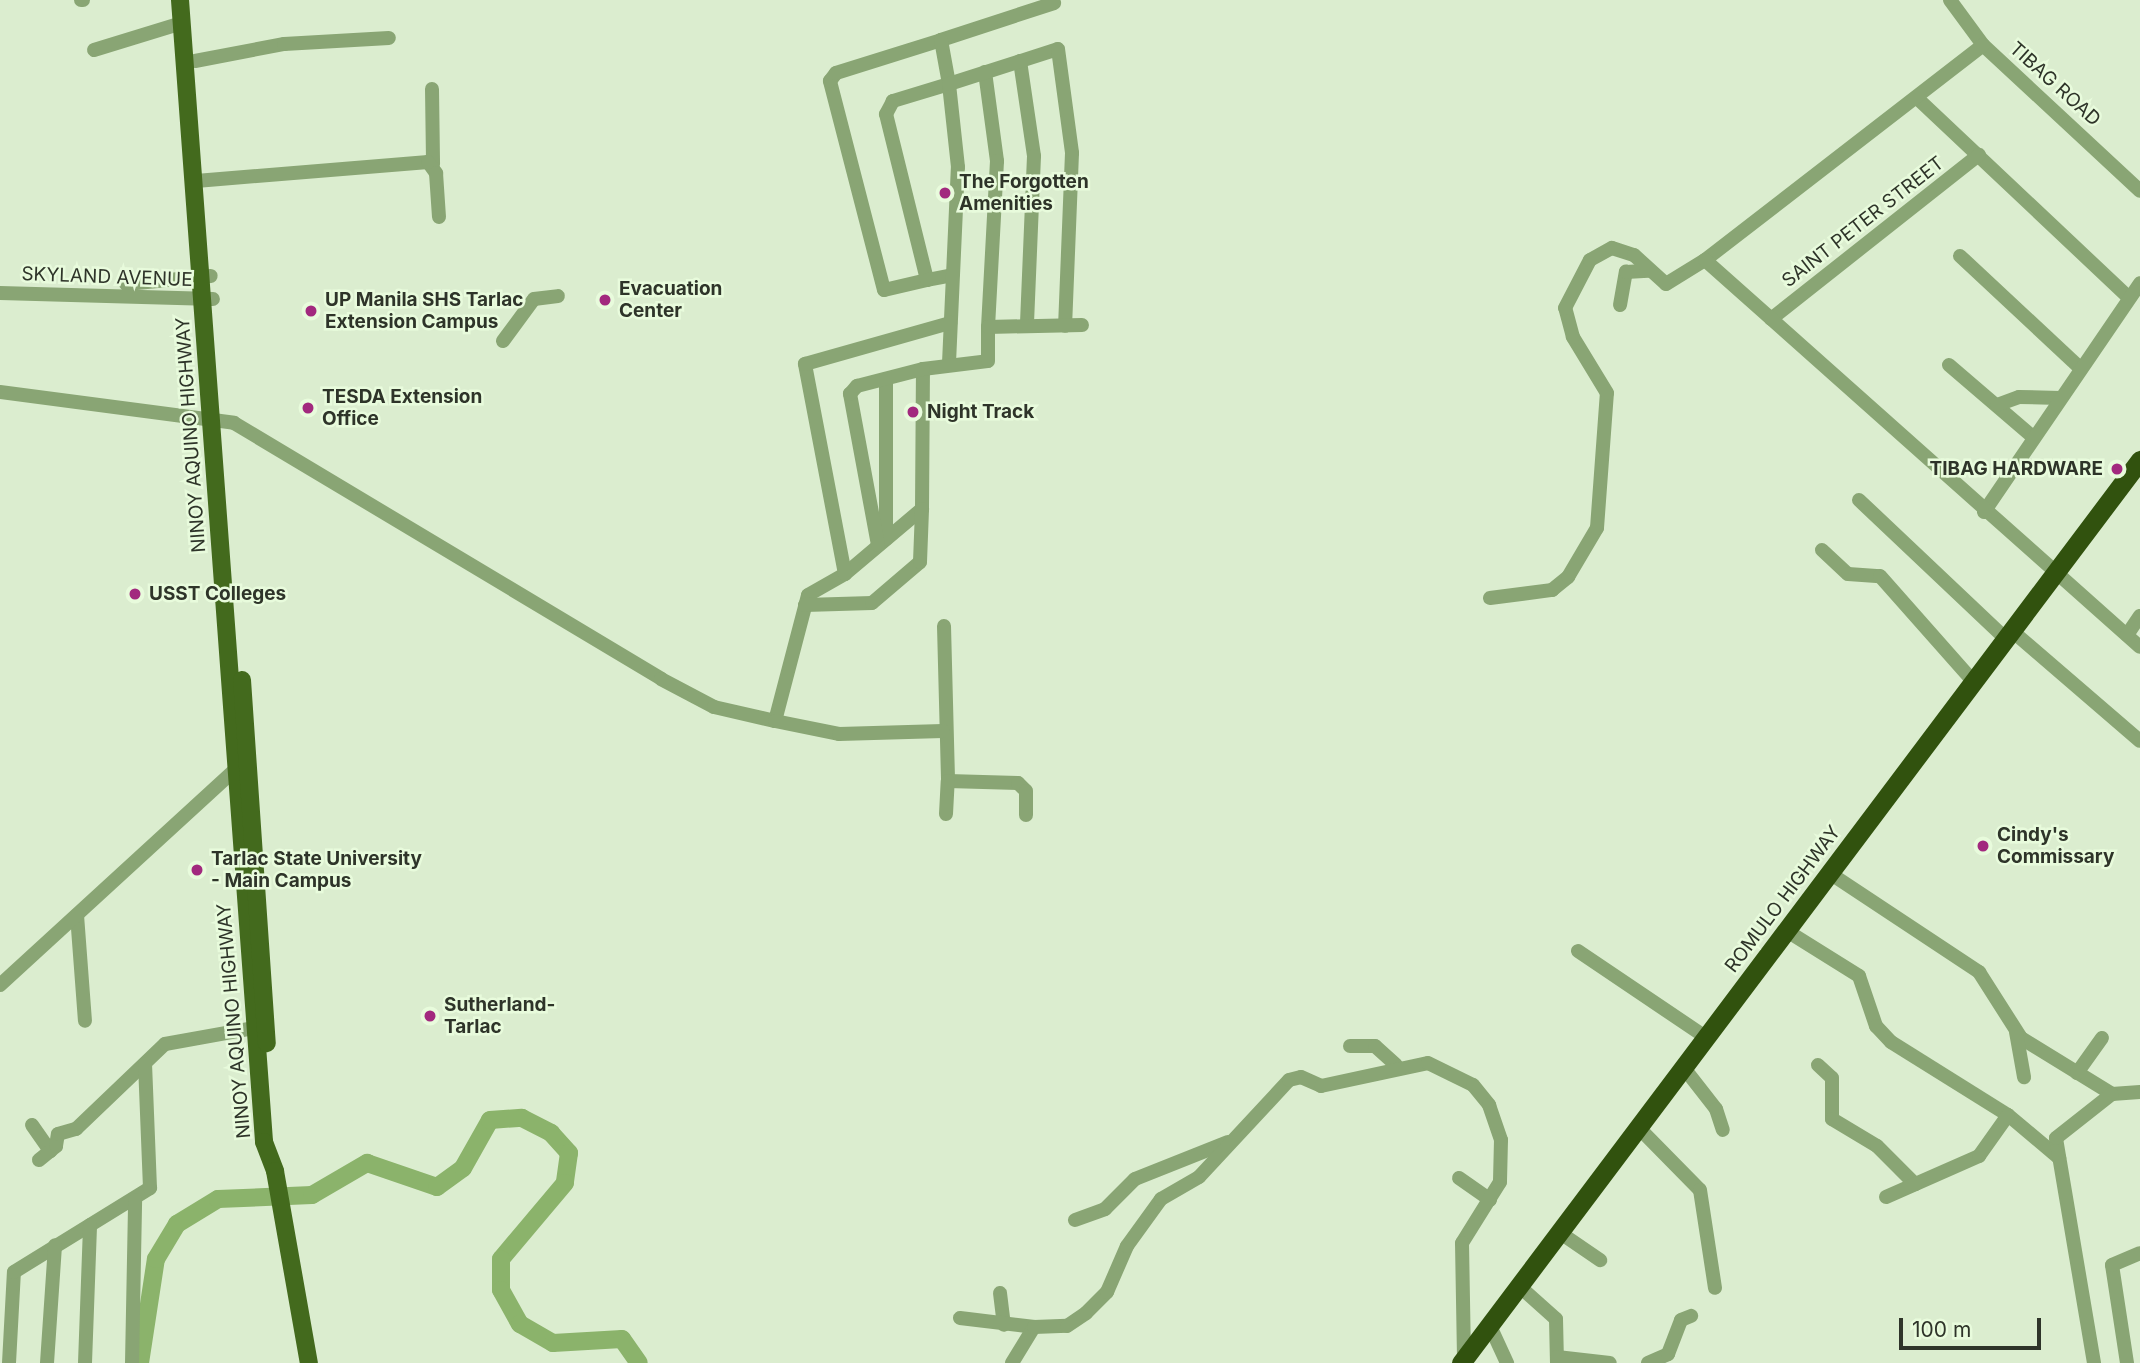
<!DOCTYPE html>
<style>
body{margin:0}
#map{position:relative;width:2140px;height:1363px;overflow:hidden;background:#dbedcf;font-family:Inter,sans-serif}
div>[style]{position:absolute}
.river>*{height:18px;margin:-9px;padding:0 9px;transform-origin:9px;border-radius:9px;background:#8bb36b}
.minor>*{height:14px;margin:-7px;padding:0 7px;transform-origin:7px;border-radius:7px;background:#89a574}
.major>*{height:18px;margin:-9px;padding:0 9px;transform-origin:9px;border-radius:9px;background:#436a1d}
.highway>*{height:19px;margin:-9.5px;padding:0 9.5px;transform-origin:9.5px;border-radius:9.5px;background:#31520e}
.dots>*{width:19px;height:19px;translate:-50% -50%;box-sizing:border-box;border:4px solid #e8fbdc;border-radius:50%}
span{translate:-50% -50%;white-space:nowrap;text-align:center;line-height:1.15;-webkit-text-stroke:5px #e8fbdc;paint-order:stroke}
.street-label{font-size:19px;color:#2e3429}
.poi-label{font-size:19px;color:#2e3429;font-weight:700}
.left{translate:0 -50%;text-align:left}
.right{translate:-100% -50%;text-align:right}
.scale{position:absolute;left:1899px;top:1318px;width:142px;height:32px;box-sizing:border-box;border:4px solid #2e3429;border-top:0;padding-left:9px;font-size:21px;line-height:24px;white-space:nowrap;color:#2e3429;-webkit-text-stroke:5px #e8fbdc;paint-order:stroke}
</style>
<div id="map">
<div class="river">
<i style="left:140px;top:1363px;width:105px;rotate:-81.3deg"></i>
<i style="left:156px;top:1259px;width:41px;rotate:-59deg"></i>
<i style="left:177px;top:1224px;width:48px;rotate:-31.4deg"></i>
<i style="left:218px;top:1199px;width:94px;rotate:-2.4deg"></i>
<i style="left:312px;top:1195px;width:64px;rotate:-30.2deg"></i>
<i style="left:367px;top:1163px;width:74px;rotate:18.9deg"></i>
<i style="left:437px;top:1187px;width:32px;rotate:-36deg"></i>
<i style="left:463px;top:1168px;width:55px;rotate:-60.6deg"></i>
<i style="left:490px;top:1120px;width:32px;rotate:-4deg"></i>
<i style="left:522px;top:1118px;width:33px;rotate:27deg"></i>
<i style="left:551px;top:1133px;width:27px;rotate:48deg"></i>
<i style="left:569px;top:1153px;width:30px;rotate:98deg"></i>
<i style="left:565px;top:1183px;width:99px;rotate:130.1deg"></i>
<i style="left:501px;top:1259px;width:31px;rotate:90deg"></i>
<i style="left:501px;top:1290px;width:39px;rotate:61deg"></i>
<i style="left:520px;top:1324px;width:38px;rotate:30deg"></i>
<i style="left:553px;top:1343px;width:69px;rotate:-3.3deg"></i>
<i style="left:622px;top:1339px;width:29px;rotate:55deg"></i>
</div>
<div class="minor">
<i style="left:81px;top:0;width:2px"></i>
<i style="left:1950px;top:0;width:56px;rotate:53.7deg"></i>
<i style="left:1983px;top:45px;width:214px;rotate:42.9deg"></i>
<i style="left:941px;top:40px;width:119px;rotate:-18.1deg"></i>
<i style="left:94px;top:50px;width:92px;rotate:-17.1deg"></i>
<i style="left:195px;top:61px;width:91px;rotate:-10.8deg"></i>
<i style="left:284px;top:44px;width:105px;rotate:-3.3deg"></i>
<i style="left:1020px;top:61px;width:96px;rotate:81.6deg"></i>
<i style="left:1034px;top:156px;width:170px;rotate:92.4deg"></i>
<i style="left:985px;top:72px;width:90px;rotate:82.3deg"></i>
<i style="left:997px;top:161px;width:166px;rotate:93.1deg"></i>
<i style="left:432px;top:89px;width:75px;rotate:89.2deg"></i>
<i style="left:1917px;top:98px;width:291px;rotate:43.3deg"></i>
<i style="left:196px;top:181px;width:233px;rotate:-4.7deg"></i>
<i style="left:428px;top:162px;width:14px;rotate:54deg"></i>
<i style="left:436px;top:173px;width:44px;rotate:86.1deg"></i>
<i style="left:1960px;top:256px;width:164px;rotate:43deg"></i>
<i style="left:1705px;top:260px;width:351px;rotate:-37.7deg"></i>
<i style="left:927px;top:280px;width:44px;rotate:166.9deg"></i>
<i style="left:884px;top:290px;width:216px;rotate:-104.5deg"></i>
<i style="left:830px;top:81px;width:10px;rotate:-53deg"></i>
<i style="left:836px;top:73px;width:110px;rotate:-17.4deg"></i>
<i style="left:941px;top:40px;width:45px;rotate:79.7deg"></i>
<i style="left:949px;top:84px;width:59px;rotate:163.1deg"></i>
<i style="left:893px;top:101px;width:15px;rotate:118deg"></i>
<i style="left:886px;top:114px;width:171px;rotate:76.1deg"></i>
<i style="left:927px;top:280px;width:26px;rotate:-11deg"></i>
<i style="left:126px;top:284px;width:85px;rotate:-5.4deg"></i>
<i style="left:0;top:293px;width:213px;rotate:1.6deg"></i>
<i style="left:1620px;top:305px;width:34px;rotate:-80deg"></i>
<i style="left:1626px;top:272px;width:22px;rotate:-3deg"></i>
<i style="left:1771px;top:319px;width:265px;rotate:-38.3deg"></i>
<i style="left:503px;top:341px;width:52px;rotate:-53.6deg"></i>
<i style="left:534px;top:299px;width:24px;rotate:-7deg"></i>
<i style="left:949px;top:363px;width:196px;rotate:-87.4deg"></i>
<i style="left:958px;top:167px;width:83px;rotate:-96.2deg"></i>
<i style="left:949px;top:84px;width:114px;rotate:-17.8deg"></i>
<i style="left:1058px;top:49px;width:105px;rotate:82.3deg"></i>
<i style="left:1072px;top:153px;width:173px;rotate:92.3deg"></i>
<i style="left:1949px;top:365px;width:111px;rotate:40.6deg"></i>
<i style="left:0;top:392px;width:236px;rotate:7.5deg"></i>
<i style="left:234px;top:423px;width:498px;rotate:30.9deg"></i>
<i style="left:661px;top:679px;width:60px;rotate:27.8deg"></i>
<i style="left:714px;top:707px;width:63px;rotate:12.9deg"></i>
<i style="left:775px;top:721px;width:130px;rotate:-75.3deg"></i>
<i style="left:808px;top:595px;width:43px;rotate:-29.6deg"></i>
<i style="left:845px;top:574px;width:101px;rotate:-40.2deg"></i>
<i style="left:922px;top:509px;width:140px;rotate:-89.6deg"></i>
<i style="left:923px;top:369px;width:65px;rotate:-7deg"></i>
<i style="left:988px;top:361px;width:34px;rotate:-90deg"></i>
<i style="left:988px;top:327px;width:94px;rotate:-1.2deg"></i>
<i style="left:1997px;top:405px;width:23px;rotate:-20deg"></i>
<i style="left:2019px;top:397px;width:41px;rotate:1.4deg"></i>
<i style="left:1859px;top:500px;width:201px;rotate:43.4deg"></i>
<i style="left:1984px;top:512px;width:277px;rotate:-55.7deg"></i>
<i style="left:886px;top:539px;width:160px;rotate:-90deg"></i>
<i style="left:878px;top:545px;width:154px;rotate:-100.5deg"></i>
<i style="left:850px;top:394px;width:11px;rotate:-49deg"></i>
<i style="left:857px;top:386px;width:68px;rotate:-14.4deg"></i>
<i style="left:1822px;top:550px;width:35px;rotate:43deg"></i>
<i style="left:1848px;top:574px;width:32px;rotate:4deg"></i>
<i style="left:1880px;top:576px;width:140px;rotate:48.5deg"></i>
<i style="left:845px;top:574px;width:214px;rotate:-100.8deg"></i>
<i style="left:805px;top:364px;width:151px;rotate:-15.8deg"></i>
<i style="left:1490px;top:598px;width:63px;rotate:-7.4deg"></i>
<i style="left:1552px;top:590px;width:21px;rotate:-39deg"></i>
<i style="left:1568px;top:577px;width:57px;rotate:-59.4deg"></i>
<i style="left:1597px;top:528px;width:135px;rotate:-85.8deg"></i>
<i style="left:1607px;top:393px;width:66px;rotate:-121.3deg"></i>
<i style="left:1573px;top:337px;width:30px;rotate:-105deg"></i>
<i style="left:1565px;top:308px;width:54px;rotate:-62.5deg"></i>
<i style="left:1590px;top:260px;width:25px;rotate:-29deg"></i>
<i style="left:1612px;top:248px;width:23px;rotate:18deg"></i>
<i style="left:1634px;top:255px;width:43px;rotate:42.2deg"></i>
<i style="left:1666px;top:284px;width:46px;rotate:-31.6deg"></i>
<i style="left:1705px;top:260px;width:582px;rotate:41.66deg"></i>
<i style="left:805px;top:605px;width:67px;rotate:-1.7deg"></i>
<i style="left:872px;top:603px;width:63px;rotate:-40.5deg"></i>
<i style="left:920px;top:562px;width:53px;rotate:-87.8deg"></i>
<i style="left:944px;top:626px;width:155px;rotate:88.5deg"></i>
<i style="left:948px;top:781px;width:70px;rotate:1.6deg"></i>
<i style="left:1018px;top:783px;width:11px;rotate:45deg"></i>
<i style="left:1026px;top:791px;width:24px;rotate:90deg"></i>
<i style="left:2011px;top:630px;width:170px;rotate:40.7deg"></i>
<i style="left:2127px;top:635px;width:23px;rotate:-56deg"></i>
<i style="left:775px;top:721px;width:65px;rotate:11.5deg"></i>
<i style="left:839px;top:734px;width:104px;rotate:-1.7deg"></i>
<i style="left:946px;top:814px;width:33px;rotate:-87deg"></i>
<i style="left:1831px;top:874px;width:178px;rotate:33.5deg"></i>
<i style="left:1979px;top:972px;width:78px;rotate:57.5deg"></i>
<i style="left:2021px;top:1038px;width:107px;rotate:31.6deg"></i>
<i style="left:2112px;top:1094px;width:28px;rotate:-4deg"></i>
<i style="left:77px;top:915px;width:106px;rotate:85.7deg"></i>
<i style="left:1787px;top:931px;width:85px;rotate:32deg"></i>
<i style="left:1859px;top:976px;width:53px;rotate:71.2deg"></i>
<i style="left:1876px;top:1026px;width:22px;rotate:47deg"></i>
<i style="left:1891px;top:1042px;width:138px;rotate:32deg"></i>
<i style="left:2008px;top:1115px;width:67px;rotate:40.1deg"></i>
<i style="left:1578px;top:951px;width:156px;rotate:34deg"></i>
<i style="left:0;top:985px;width:320px;rotate:-42.5deg"></i>
<i style="left:2016px;top:1032px;width:46px;rotate:79.9deg"></i>
<i style="left:1350px;top:1046px;width:25px"></i>
<i style="left:1375px;top:1046px;width:28px;rotate:42deg"></i>
<i style="left:1818px;top:1065px;width:19px;rotate:43deg"></i>
<i style="left:1832px;top:1078px;width:41px;rotate:90deg"></i>
<i style="left:1832px;top:1119px;width:52px;rotate:31deg"></i>
<i style="left:1877px;top:1146px;width:54px;rotate:45deg"></i>
<i style="left:1684px;top:1068px;width:52px;rotate:52deg"></i>
<i style="left:1716px;top:1109px;width:22px;rotate:72deg"></i>
<i style="left:2077px;top:1073px;width:43px;rotate:-54.5deg"></i>
<i style="left:32px;top:1125px;width:32px;rotate:55deg"></i>
<i style="left:1638px;top:1127px;width:88px;rotate:45.5deg"></i>
<i style="left:1700px;top:1190px;width:99px;rotate:81.3deg"></i>
<i style="left:39px;top:1160px;width:22px;rotate:-39deg"></i>
<i style="left:56px;top:1146px;width:12px;rotate:-81deg"></i>
<i style="left:58px;top:1134px;width:19px;rotate:-16deg"></i>
<i style="left:76px;top:1129px;width:123px;rotate:-43.7deg"></i>
<i style="left:165px;top:1044px;width:102px;rotate:-10.2deg"></i>
<i style="left:1459px;top:1178px;width:38px;rotate:35deg"></i>
<i style="left:1886px;top:1197px;width:102px;rotate:-23.8deg"></i>
<i style="left:1979px;top:1156px;width:50px;rotate:-54.7deg"></i>
<i style="left:1075px;top:1220px;width:32px;rotate:-20deg"></i>
<i style="left:1105px;top:1209px;width:42px;rotate:-45deg"></i>
<i style="left:1135px;top:1179px;width:100px;rotate:-21.7deg"></i>
<i style="left:1559px;top:1232px;width:50px;rotate:34.3deg"></i>
<i style="left:1518px;top:1285px;width:51px;rotate:41.8deg"></i>
<i style="left:1556px;top:1319px;width:44px;rotate:88.7deg"></i>
<i style="left:1000px;top:1293px;width:32px;rotate:83deg"></i>
<i style="left:960px;top:1318px;width:75px;rotate:6.9deg"></i>
<i style="left:1490px;top:1326px;width:41px;rotate:65.3deg"></i>
<i style="left:1557px;top:1357px;width:53px;rotate:6.5deg"></i>
<i style="left:9px;top:1363px;width:91px;rotate:-86.9deg"></i>
<i style="left:14px;top:1272px;width:160px;rotate:-31.7deg"></i>
<i style="left:150px;top:1188px;width:124px;rotate:-92.3deg"></i>
<i style="left:47px;top:1363px;width:118px;rotate:-86.1deg"></i>
<i style="left:85px;top:1363px;width:138px;rotate:-87.9deg"></i>
<i style="left:132px;top:1363px;width:163px;rotate:-88.9deg"></i>
<i style="left:1012px;top:1363px;width:42px;rotate:-58.6deg"></i>
<i style="left:1034px;top:1327px;width:33px;rotate:-2deg"></i>
<i style="left:1067px;top:1326px;width:23px;rotate:-34deg"></i>
<i style="left:1086px;top:1313px;width:30px;rotate:-45deg"></i>
<i style="left:1107px;top:1292px;width:50px;rotate:-66.5deg"></i>
<i style="left:1127px;top:1246px;width:58px;rotate:-54.1deg"></i>
<i style="left:1161px;top:1199px;width:44px;rotate:-30.1deg"></i>
<i style="left:1199px;top:1177px;width:132px;rotate:-47.1deg"></i>
<i style="left:1289px;top:1080px;width:12px;rotate:-14deg"></i>
<i style="left:1301px;top:1077px;width:22px;rotate:24deg"></i>
<i style="left:1321px;top:1086px;width:109px;rotate:-12.1deg"></i>
<i style="left:1428px;top:1063px;width:50px;rotate:26.1deg"></i>
<i style="left:1473px;top:1085px;width:26px;rotate:51deg"></i>
<i style="left:1489px;top:1105px;width:37px;rotate:71deg"></i>
<i style="left:1501px;top:1140px;width:42px;rotate:91.4deg"></i>
<i style="left:1500px;top:1182px;width:72px;rotate:121.9deg"></i>
<i style="left:1462px;top:1243px;width:115px;rotate:89deg"></i>
<i style="left:1648px;top:1363px;width:22px;rotate:-24deg"></i>
<i style="left:1668px;top:1354px;width:36px;rotate:-69deg"></i>
<i style="left:1681px;top:1320px;width:11px;rotate:-22deg"></i>
<i style="left:2094px;top:1363px;width:228px;rotate:-99.6deg"></i>
<i style="left:2056px;top:1138px;width:71px;rotate:-38.2deg"></i>
<i style="left:2127px;top:1363px;width:99px;rotate:-98.7deg"></i>
<i style="left:2112px;top:1265px;width:30px;rotate:-23deg"></i>
</div>
<div class="major">
<i style="left:180px;top:0;width:1145px;rotate:85.79deg"></i>
<i style="left:264px;top:1142px;width:31px;rotate:69deg"></i>
<i style="left:275px;top:1171px;width:195px;rotate:80deg"></i>
<i style="left:242px;top:680px;width:364px;rotate:86.1deg"></i>
</div>
<div class="highway">
<i style="left:1461px;top:1363px;width:1130px;rotate:-53.06deg"></i>
</div>
<div class="dots">
<i style="left:945px;top:193px;background:#a2297e"></i>
<i style="left:605px;top:300px;background:#a2297e"></i>
<i style="left:311px;top:311px;background:#a2297e"></i>
<i style="left:308px;top:408px;background:#a2297e"></i>
<i style="left:913px;top:412px;background:#a2297e"></i>
<i style="left:2117px;top:469px;background:#a2297e"></i>
<i style="left:135px;top:594px;background:#a2297e"></i>
<i style="left:1983px;top:846px;background:#a2297e"></i>
<i style="left:197px;top:870px;background:#a2297e"></i>
<i style="left:430px;top:1016px;background:#a2297e"></i>
</div>
<div class="street-label">
<span style="left:2055px;top:84px;rotate:42deg">TIBAG ROAD</span>
<span style="left:1863px;top:222px;rotate:-38deg">SAINT PETER STREET</span>
<span style="left:107px;top:277px;rotate:2deg">SKYLAND AVENUE</span>
<span style="left:191px;top:435px;rotate:-94deg">NINOY AQUINO HIGHWAY</span>
<span style="left:1783px;top:899px;rotate:-53deg">ROMULO HIGHWAY</span>
<span style="left:234px;top:1021px;rotate:-95deg">NINOY AQUINO HIGHWAY</span>
</div>
<div class="poi-label">
<span class="left" style="left:959px;top:193px">The Forgotten<br>Amenities</span>
<span class="left" style="left:619px;top:300px">Evacuation<br>Center</span>
<span class="left" style="left:325px;top:311px">UP Manila SHS Tarlac<br>Extension Campus</span>
<span class="left" style="left:322px;top:408px">TESDA Extension<br>Office</span>
<span class="left" style="left:927px;top:412px">Night Track</span>
<span class="right" style="left:2103px;top:469px">TIBAG HARDWARE</span>
<span class="left" style="left:149px;top:594px">USST Colleges</span>
<span class="left" style="left:1997px;top:846px">Cindy's<br>Commissary</span>
<span class="left" style="left:211px;top:870px">Tarlac State University<br>- Main Campus</span>
<span class="left" style="left:444px;top:1016px">Sutherland-<br>Tarlac</span>
</div>
<div class="scale">100 m</div>
</div>
